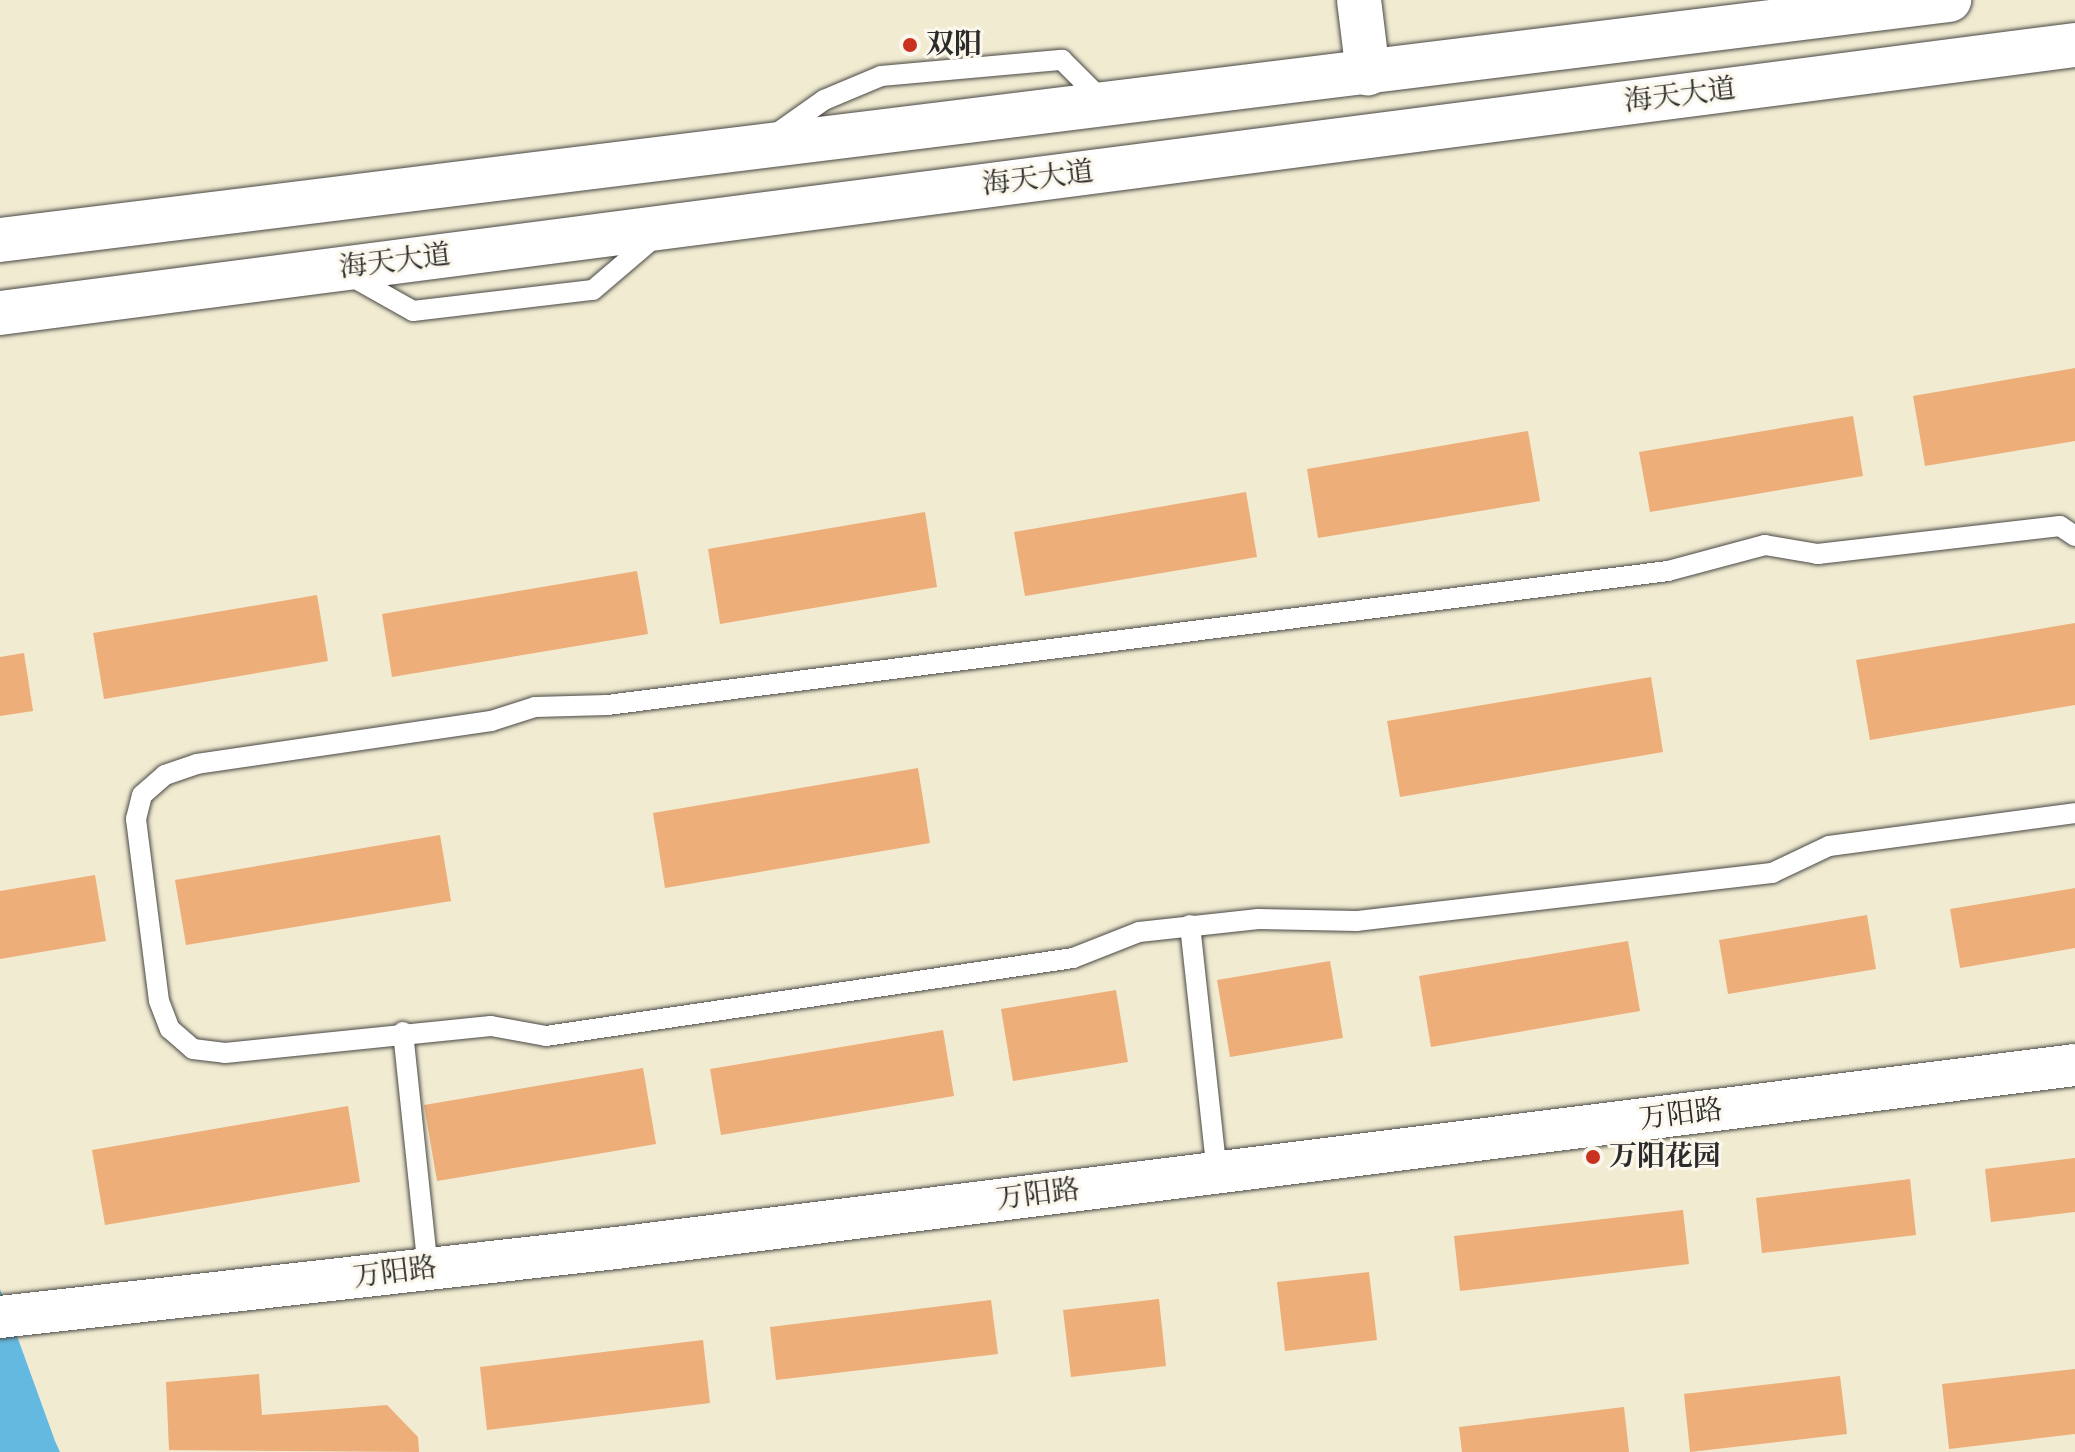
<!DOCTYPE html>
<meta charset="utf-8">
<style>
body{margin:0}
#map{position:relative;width:2075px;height:1452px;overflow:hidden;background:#f1ebd2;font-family:"Libre Bodoni","Noto Serif SC",serif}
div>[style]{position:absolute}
.water>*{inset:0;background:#63b9e0}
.building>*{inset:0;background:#edae79}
.roads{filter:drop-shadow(0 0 2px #494844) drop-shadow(0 0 2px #494844)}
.lane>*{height:20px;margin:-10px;padding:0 10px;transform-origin:10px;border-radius:10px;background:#fff}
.street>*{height:42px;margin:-21px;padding:0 21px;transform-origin:21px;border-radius:21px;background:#fff}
.secondary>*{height:44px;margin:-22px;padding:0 22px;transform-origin:22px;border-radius:22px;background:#fff}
.primary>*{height:44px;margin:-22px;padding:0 22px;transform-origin:22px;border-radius:22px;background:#fff}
.dots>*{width:22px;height:22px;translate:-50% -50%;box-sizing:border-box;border:4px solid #fbf7ec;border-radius:50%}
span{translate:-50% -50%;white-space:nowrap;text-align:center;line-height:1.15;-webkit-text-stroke:6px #fbf7ec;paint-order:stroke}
.poi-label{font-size:28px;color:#2b2b2b;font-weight:700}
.left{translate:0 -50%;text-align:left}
.street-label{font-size:28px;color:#2b2b2b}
</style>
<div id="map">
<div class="water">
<i style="clip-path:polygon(0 1289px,55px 1441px,60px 1452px,0 1452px)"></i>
</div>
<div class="building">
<i style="clip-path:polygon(2075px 368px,2075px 441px,1925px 466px,1913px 396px)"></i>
<i style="clip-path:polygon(1853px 416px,1863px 476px,1650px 512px,1639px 452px)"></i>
<i style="clip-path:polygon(1528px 431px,1540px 501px,1318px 538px,1307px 469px)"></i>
<i style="clip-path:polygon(1246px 492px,1257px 557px,1025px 596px,1014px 532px)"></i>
<i style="clip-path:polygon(925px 512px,937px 587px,720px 624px,708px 549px)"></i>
<i style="clip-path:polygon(637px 571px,648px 634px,392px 677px,382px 614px)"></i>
<i style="clip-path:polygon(317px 595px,328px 661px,104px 699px,93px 633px)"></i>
<i style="clip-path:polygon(2075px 623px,2075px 705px,1870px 740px,1856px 660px)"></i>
<i style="clip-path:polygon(24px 653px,33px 711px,0 716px,0 657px)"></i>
<i style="clip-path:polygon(1651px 677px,1663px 752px,1400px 797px,1387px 721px)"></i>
<i style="clip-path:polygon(918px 768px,930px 843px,665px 888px,653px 813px)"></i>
<i style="clip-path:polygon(440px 835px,451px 901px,186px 945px,175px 880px)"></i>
<i style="clip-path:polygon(95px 875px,106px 941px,0 959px,0 891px)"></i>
<i style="clip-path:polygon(2075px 888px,2075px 948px,1960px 968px,1950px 909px)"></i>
<i style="clip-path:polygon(1867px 915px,1876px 969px,1728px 994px,1719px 940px)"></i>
<i style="clip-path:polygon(1628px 941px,1640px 1011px,1431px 1047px,1419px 976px)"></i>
<i style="clip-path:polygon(1330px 961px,1343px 1038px,1230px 1057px,1217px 980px)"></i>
<i style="clip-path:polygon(1116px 990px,1128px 1062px,1013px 1081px,1001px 1009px)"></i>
<i style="clip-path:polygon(943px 1030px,954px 1096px,721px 1135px,710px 1069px)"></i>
<i style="clip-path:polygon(643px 1068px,656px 1144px,437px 1181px,424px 1105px)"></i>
<i style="clip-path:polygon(348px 1106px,360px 1182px,105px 1225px,92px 1150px)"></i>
<i style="clip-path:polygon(2075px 1158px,2075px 1212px,1991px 1222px,1985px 1169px)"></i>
<i style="clip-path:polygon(1910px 1179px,1916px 1235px,1762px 1253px,1756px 1198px)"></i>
<i style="clip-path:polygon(1683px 1210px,1689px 1264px,1460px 1291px,1454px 1236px)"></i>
<i style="clip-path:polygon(1369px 1272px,1377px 1340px,1285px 1351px,1277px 1282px)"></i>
<i style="clip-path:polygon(1159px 1299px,1166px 1366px,1071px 1377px,1063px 1310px)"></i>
<i style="clip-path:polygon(991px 1300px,998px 1354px,776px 1380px,770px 1327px)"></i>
<i style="clip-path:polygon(703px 1340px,710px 1403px,487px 1430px,480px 1367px)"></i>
<i style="clip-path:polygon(2075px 1369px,2075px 1434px,1949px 1449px,1942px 1384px)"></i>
<i style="clip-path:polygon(259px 1374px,262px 1415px,387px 1405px,418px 1437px,419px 1452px,169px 1450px,166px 1382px)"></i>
<i style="clip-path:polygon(1840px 1376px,1847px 1434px,1690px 1452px,1684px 1394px)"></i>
<i style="clip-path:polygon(1624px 1407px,1629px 1452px,1462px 1452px,1459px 1427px)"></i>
</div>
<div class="roads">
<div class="lane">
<i style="left:776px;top:134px;width:59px;rotate:-35.3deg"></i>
<i style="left:824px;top:100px;width:62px;rotate:-22.8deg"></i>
<i style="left:881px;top:76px;width:182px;rotate:-5.1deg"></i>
<i style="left:1062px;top:60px;width:61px;rotate:45deg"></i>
<i style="left:349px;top:275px;width:73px;rotate:29.4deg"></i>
<i style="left:413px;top:311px;width:181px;rotate:-6.7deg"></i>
<i style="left:593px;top:290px;width:82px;rotate:-40.5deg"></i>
<i style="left:2075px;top:536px;width:18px;rotate:-146deg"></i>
<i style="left:2060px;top:526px;width:244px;rotate:173.4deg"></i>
<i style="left:1818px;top:554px;width:54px;rotate:-170.4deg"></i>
<i style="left:1765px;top:545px;width:100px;rotate:165deg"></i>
<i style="left:1668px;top:571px;width:1069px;rotate:172.8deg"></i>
<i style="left:607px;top:705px;width:72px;rotate:178.4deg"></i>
<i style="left:535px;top:707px;width:46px;rotate:162.3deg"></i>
<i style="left:491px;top:721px;width:297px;rotate:171.7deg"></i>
<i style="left:197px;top:764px;width:34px;rotate:161deg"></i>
<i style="left:165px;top:775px;width:30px;rotate:139deg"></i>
<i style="left:142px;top:795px;width:25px;rotate:104deg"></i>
<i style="left:136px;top:819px;width:183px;rotate:82.8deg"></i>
<i style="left:159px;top:1001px;width:30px;rotate:69deg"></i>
<i style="left:170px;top:1029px;width:30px;rotate:41deg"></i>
<i style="left:193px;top:1049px;width:32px;rotate:7deg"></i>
<i style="left:225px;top:1053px;width:267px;rotate:-5.8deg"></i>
<i style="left:491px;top:1026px;width:56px;rotate:10.3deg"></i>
<i style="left:546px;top:1036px;width:533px;rotate:-8.42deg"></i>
<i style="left:1073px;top:958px;width:71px;rotate:-21.5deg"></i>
<i style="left:1139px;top:932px;width:120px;rotate:-6.2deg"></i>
<i style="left:1258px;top:919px;width:99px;rotate:1.2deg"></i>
<i style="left:1357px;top:921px;width:418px;rotate:-6.6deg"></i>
<i style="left:1772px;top:873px;width:63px;rotate:-25.3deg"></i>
<i style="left:1829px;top:846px;width:248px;rotate:-7.6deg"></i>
<i style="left:1190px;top:925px;width:249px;rotate:83.8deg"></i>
<i style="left:403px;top:1032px;width:239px;rotate:84deg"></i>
</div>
<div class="street">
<i style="left:0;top:1317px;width:620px;rotate:-6.39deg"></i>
<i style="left:616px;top:1248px;width:1470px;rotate:-7.15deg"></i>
</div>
<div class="secondary">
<i style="left:1359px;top:0;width:74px;rotate:83deg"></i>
</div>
<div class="primary">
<i style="left:0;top:240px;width:1964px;rotate:-7.02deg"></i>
<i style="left:0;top:313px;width:2092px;rotate:-7.36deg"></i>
</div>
</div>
<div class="dots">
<i style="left:910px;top:45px;background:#c8321e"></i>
<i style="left:1593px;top:1157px;background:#c8321e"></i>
</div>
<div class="poi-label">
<span class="left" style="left:926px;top:45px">双阳</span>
<span class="left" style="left:1609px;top:1157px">万阳花园</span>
</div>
<div class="street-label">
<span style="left:1680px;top:96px;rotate:-7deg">海天大道</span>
<span style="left:1038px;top:179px;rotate:-7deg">海天大道</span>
<span style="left:395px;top:262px;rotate:-7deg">海天大道</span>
<span style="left:1681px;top:1115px;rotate:-7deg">万阳路</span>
<span style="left:1038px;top:1195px;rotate:-7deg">万阳路</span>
<span style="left:395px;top:1273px;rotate:-7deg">万阳路</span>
</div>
</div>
